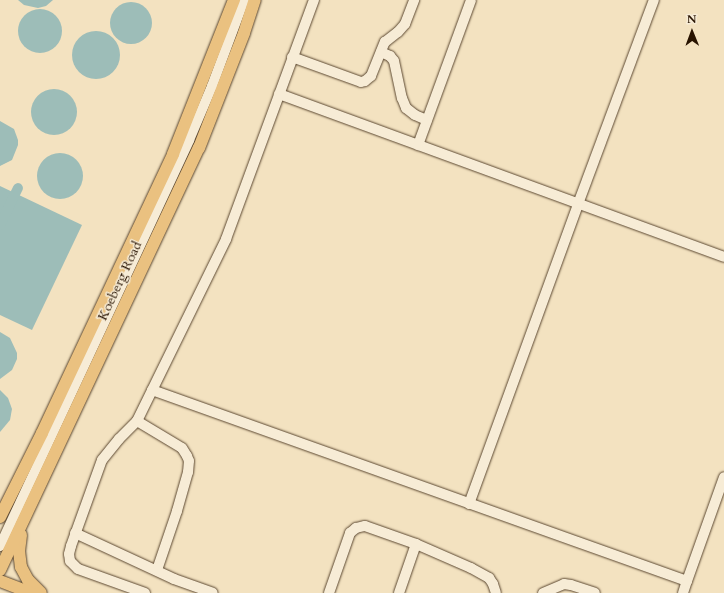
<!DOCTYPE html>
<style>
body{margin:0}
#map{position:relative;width:724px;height:593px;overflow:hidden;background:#f3e2c0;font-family:Cardo,serif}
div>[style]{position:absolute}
.water>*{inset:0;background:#9dbdb8}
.round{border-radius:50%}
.canal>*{height:10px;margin:-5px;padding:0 5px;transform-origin:5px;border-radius:5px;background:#9dbdb8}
.roads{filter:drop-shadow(0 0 1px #5b4730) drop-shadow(0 0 1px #5b4730)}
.minor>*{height:10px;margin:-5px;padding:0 5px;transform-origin:5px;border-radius:5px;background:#f7ecd6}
.major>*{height:12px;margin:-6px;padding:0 6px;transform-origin:6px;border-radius:6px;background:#eac180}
span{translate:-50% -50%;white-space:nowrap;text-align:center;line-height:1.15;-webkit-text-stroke:3px #f7ecd6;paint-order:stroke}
.street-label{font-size:14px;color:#281300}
.north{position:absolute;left:672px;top:12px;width:40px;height:40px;-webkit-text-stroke:3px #f7ecd6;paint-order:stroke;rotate:359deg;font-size:11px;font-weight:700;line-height:16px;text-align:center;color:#281300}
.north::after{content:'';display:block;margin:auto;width:14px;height:18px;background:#281300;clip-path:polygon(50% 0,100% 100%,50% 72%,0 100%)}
</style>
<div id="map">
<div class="water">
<i style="clip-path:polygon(18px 0,53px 0,46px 6px,38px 8px,24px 5px)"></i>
<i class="round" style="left:110px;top:2px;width:42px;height:42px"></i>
<i class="round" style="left:18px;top:9px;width:44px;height:44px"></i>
<i class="round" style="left:72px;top:31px;width:48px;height:48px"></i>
<i class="round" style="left:31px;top:89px;width:46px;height:46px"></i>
<i style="clip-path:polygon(0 121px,14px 129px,18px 140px,18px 145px,12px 160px,0 166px)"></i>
<i class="round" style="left:37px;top:153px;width:46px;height:46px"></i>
<i style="clip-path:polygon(0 186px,82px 225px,32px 330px,0 315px)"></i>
<i style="clip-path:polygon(0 332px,10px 338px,17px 353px,17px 359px,12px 370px,0 379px)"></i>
<i style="clip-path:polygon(0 390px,8px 398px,12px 409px,10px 420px,0 432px)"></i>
</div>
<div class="canal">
<i style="left:0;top:225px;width:41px;rotate:-64.1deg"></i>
</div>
<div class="roads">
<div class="minor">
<i style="left:381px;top:52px;width:10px;rotate:24deg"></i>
<i style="left:390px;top:56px;width:6px;rotate:51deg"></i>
<i style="left:394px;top:61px;width:38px;rotate:78deg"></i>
<i style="left:402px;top:98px;width:11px;rotate:68deg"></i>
<i style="left:406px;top:108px;width:11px;rotate:38deg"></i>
<i style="left:415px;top:115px;width:13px;rotate:23deg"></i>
<i style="left:292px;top:57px;width:73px;rotate:19.9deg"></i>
<i style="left:361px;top:82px;width:4px;rotate:-14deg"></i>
<i style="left:365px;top:81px;width:8px;rotate:-40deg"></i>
<i style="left:371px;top:76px;width:37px;rotate:-68deg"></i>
<i style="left:385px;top:42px;width:16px;rotate:-38deg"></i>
<i style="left:398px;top:32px;width:11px;rotate:-49deg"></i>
<i style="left:405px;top:24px;width:26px;rotate:-69deg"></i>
<i style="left:279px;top:94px;width:474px;rotate:20.1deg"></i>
<i style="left:418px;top:145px;width:154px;rotate:-69.9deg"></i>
<i style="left:152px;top:390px;width:568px;rotate:19.65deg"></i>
<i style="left:687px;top:581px;width:110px;rotate:-70.4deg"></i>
<i style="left:137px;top:421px;width:52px;rotate:31deg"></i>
<i style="left:182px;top:448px;width:9px;rotate:58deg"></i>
<i style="left:187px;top:456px;width:5px;rotate:68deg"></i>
<i style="left:189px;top:461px;width:11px;rotate:95deg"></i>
<i style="left:188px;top:472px;width:41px;rotate:105.8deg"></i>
<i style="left:177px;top:511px;width:62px;rotate:108.7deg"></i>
<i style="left:469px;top:504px;width:319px;rotate:-70deg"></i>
<i style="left:578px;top:204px;width:218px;rotate:-69.6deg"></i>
<i style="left:75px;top:533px;width:109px;rotate:24.9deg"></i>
<i style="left:174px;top:579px;width:41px;rotate:19.7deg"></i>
<i style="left:0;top:546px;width:448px;rotate:-65deg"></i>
<i style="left:189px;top:140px;width:59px;rotate:-66.9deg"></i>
<i style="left:212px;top:86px;width:92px;rotate:-69.6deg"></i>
<i style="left:145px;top:593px;width:71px;rotate:-160.3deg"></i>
<i style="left:78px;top:569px;width:11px;rotate:-135deg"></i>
<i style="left:70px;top:561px;width:7px;rotate:-98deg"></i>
<i style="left:69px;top:554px;width:8px;rotate:-76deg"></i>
<i style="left:71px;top:546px;width:91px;rotate:-70.2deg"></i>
<i style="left:102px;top:460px;width:27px;rotate:-51deg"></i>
<i style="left:119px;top:439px;width:25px;rotate:-45deg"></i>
<i style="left:137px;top:421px;width:203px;rotate:-63.9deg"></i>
<i style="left:226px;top:239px;width:255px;rotate:-69.8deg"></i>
<i style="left:329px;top:593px;width:64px;rotate:-70.7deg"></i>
<i style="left:350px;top:533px;width:8px;rotate:-40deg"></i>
<i style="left:356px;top:528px;width:9px;rotate:-13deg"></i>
<i style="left:365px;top:526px;width:54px;rotate:19.4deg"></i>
<i style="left:416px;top:544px;width:60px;rotate:23.6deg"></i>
<i style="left:471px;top:568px;width:21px;rotate:29deg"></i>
<i style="left:489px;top:578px;width:7px;rotate:56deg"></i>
<i style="left:493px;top:584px;width:9px;rotate:72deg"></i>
<i style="left:399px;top:593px;width:52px;rotate:-70.9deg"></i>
<i style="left:543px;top:593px;width:23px;rotate:-23deg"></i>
<i style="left:564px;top:584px;width:7px;rotate:8deg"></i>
<i style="left:571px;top:585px;width:25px;rotate:18deg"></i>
<i style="left:683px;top:593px;width:13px;rotate:-72deg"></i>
</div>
<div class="major">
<i style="left:0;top:517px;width:94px;rotate:-63.4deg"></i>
<i style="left:42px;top:433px;width:308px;rotate:-64.8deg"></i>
<i style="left:173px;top:154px;width:166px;rotate:-68.4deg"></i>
<i style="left:21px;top:535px;width:16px;rotate:97deg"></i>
<i style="left:19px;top:551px;width:16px;rotate:83deg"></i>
<i style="left:21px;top:567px;width:15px;rotate:62deg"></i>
<i style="left:28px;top:580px;width:18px;rotate:45deg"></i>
<i style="left:0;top:570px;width:467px;rotate:-64.8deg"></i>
<i style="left:199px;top:148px;width:123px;rotate:-68.6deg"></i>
<i style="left:244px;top:33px;width:35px;rotate:-72deg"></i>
<i style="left:0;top:581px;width:33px;rotate:21deg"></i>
</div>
</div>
<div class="street-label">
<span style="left:120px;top:281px;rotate:-65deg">Koeberg Road</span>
</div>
<div class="north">N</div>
</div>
